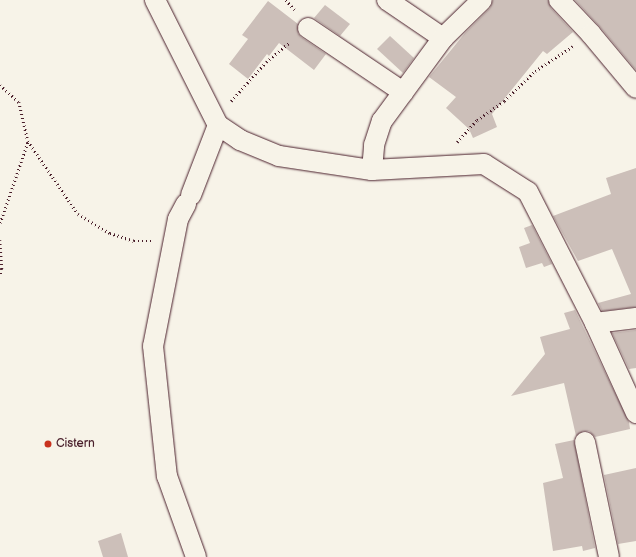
<!DOCTYPE html>
<style>
body{margin:0}
#map{position:relative;width:636px;height:557px;overflow:hidden;background:#f7f3e8;font-family:"Balsamiq Sans",sans-serif}
div>[style]{position:absolute}
.building>*{inset:0;background:#ccbfb9}
.path>*{height:2.5px;margin-top:-1.25px;transform-origin:0;background:repeating-linear-gradient(90deg,#4a1f2b 0 1px,transparent 0 4px)}
.roads{filter:drop-shadow(0 0 1px #4a1f2b) drop-shadow(0 0 1px #4a1f2b)}
.minor>*{height:20px;margin:-10px;padding:0 10px;transform-origin:10px;border-radius:10px;background:#f7f3e8}
.dots>*{width:11px;height:11px;translate:-50% -50%;box-sizing:border-box;border:2px solid #f7f3e8;border-radius:50%}
span{translate:-50% -50%;white-space:nowrap;text-align:center;line-height:1.15;-webkit-text-stroke:3px #f7f3e8;paint-order:stroke}
.poi-label{font-size:12px;color:#4a1f2b}
.left{translate:0 -50%;text-align:left}
</style>
<div id="map">
<div class="building">
<i style="clip-path:polygon(493px 0,548px 0,551px 8px,573px 32px,547px 54px,543px 51px,492px 114px,497px 127px,473px 138px,469px 129px,446px 108px,456px 97px,429px 77px,465px 33px,490px 8px)"></i>
<i style="clip-path:polygon(575px 0,636px 0,636px 70px,600px 27px)"></i>
<i style="clip-path:polygon(268px 1px,298px 24px,298px 33px,301px 37px,326px 54px,314px 70px,279px 43px,269px 56px,267px 54px,248px 79px,229px 64px,248px 39px,242px 35px)"></i>
<i style="clip-path:polygon(325px 5px,350px 24px,340px 36px,314px 18px)"></i>
<i style="clip-path:polygon(390px 36px,414px 58px,403px 73px,377px 49px)"></i>
<i style="clip-path:polygon(636px 168px,636px 307px,602px 311px,598px 303px,631px 294px,612px 249px,578px 261px,553px 216px,611px 194px,606px 178px)"></i>
<i style="clip-path:polygon(532px 225px,552px 264px,544px 267px,542px 263px,526px 268px,519px 247px,530px 243px,524px 228px)"></i>
<i style="clip-path:polygon(575px 310px,629px 422px,630px 429px,595px 437px,589px 431px,583px 431px,576px 436px,564px 383px,511px 396px,545px 354px,540px 337px,570px 329px,564px 313px)"></i>
<i style="clip-path:polygon(636px 330px,636px 368px,629px 369px,612px 333px)"></i>
<i style="clip-path:polygon(574px 440px,595px 548px,583px 551px,582px 546px,553px 551px,543px 483px,563px 478px,555px 444px)"></i>
<i style="clip-path:polygon(636px 468px,636px 541px,618px 544px,604px 475px)"></i>
<i style="clip-path:polygon(121px 533px,128px 557px,103px 557px,98px 541px)"></i>
</div>
<div class="path">
<i style="left:286px;top:0;width:13px;rotate:48deg"></i>
<i style="left:0;top:85px;width:25px;rotate:42deg"></i>
<i style="left:19px;top:102px;width:40px;rotate:77deg"></i>
<i style="left:28px;top:141px;width:88px;rotate:55.6deg"></i>
<i style="left:78px;top:214px;width:37px;rotate:31deg"></i>
<i style="left:110px;top:233px;width:25px;rotate:18deg"></i>
<i style="left:134px;top:241px;width:17px"></i>
<i style="left:231px;top:101px;width:52px;rotate:-48.1deg"></i>
<i style="left:266px;top:62px;width:31px;rotate:-40deg"></i>
<i style="left:457px;top:142px;width:30px;rotate:-48deg"></i>
<i style="left:477px;top:120px;width:33px;rotate:-35deg"></i>
<i style="left:504px;top:101px;width:43px;rotate:-44.1deg"></i>
<i style="left:535px;top:71px;width:45px;rotate:-33.3deg"></i>
<i style="left:0;top:223px;width:87px;rotate:-71.1deg"></i>
<i style="left:0;top:240px;width:29px;rotate:86deg"></i>
<i style="left:2px;top:269px;width:7px;rotate:106deg"></i>
</div>
<div class="roads">
<div class="minor">
<i style="left:155px;top:0;width:140px;rotate:63.3deg"></i>
<i style="left:218px;top:125px;width:27px;rotate:34deg"></i>
<i style="left:240px;top:140px;width:42px;rotate:22.3deg"></i>
<i style="left:279px;top:156px;width:94px;rotate:8.6deg"></i>
<i style="left:372px;top:170px;width:112px;rotate:-3.1deg"></i>
<i style="left:484px;top:164px;width:52px;rotate:32.5deg"></i>
<i style="left:528px;top:192px;width:147px;rotate:62.9deg"></i>
<i style="left:595px;top:323px;width:99px;rotate:65.5deg"></i>
<i style="left:387px;top:0;width:68px;rotate:34.2deg"></i>
<i style="left:559px;top:0;width:47px;rotate:46.7deg"></i>
<i style="left:591px;top:34px;width:70px;rotate:50.2deg"></i>
<i style="left:308px;top:28px;width:115px;rotate:34deg"></i>
<i style="left:372px;top:170px;width:25px;rotate:-85deg"></i>
<i style="left:374px;top:145px;width:25px;rotate:-72deg"></i>
<i style="left:382px;top:121px;width:103px;rotate:-53.7deg"></i>
<i style="left:443px;top:38px;width:54px;rotate:-44.3deg"></i>
<i style="left:191px;top:195px;width:75px;rotate:-68.9deg"></i>
<i style="left:186px;top:204px;width:17px;rotate:118deg"></i>
<i style="left:178px;top:219px;width:129px;rotate:101.1deg"></i>
<i style="left:153px;top:346px;width:131px;rotate:83.9deg"></i>
<i style="left:167px;top:476px;width:86px;rotate:70.3deg"></i>
<i style="left:595px;top:323px;width:41px;rotate:-7deg"></i>
<i style="left:585px;top:442px;width:117px;rotate:78.2deg"></i>
</div>
</div>
<div class="dots">
<i style="left:48px;top:444px;background:#c8321e"></i>
</div>
<div class="poi-label">
<span class="left" style="left:56px;top:444px">Cistern</span>
</div>
</div>
